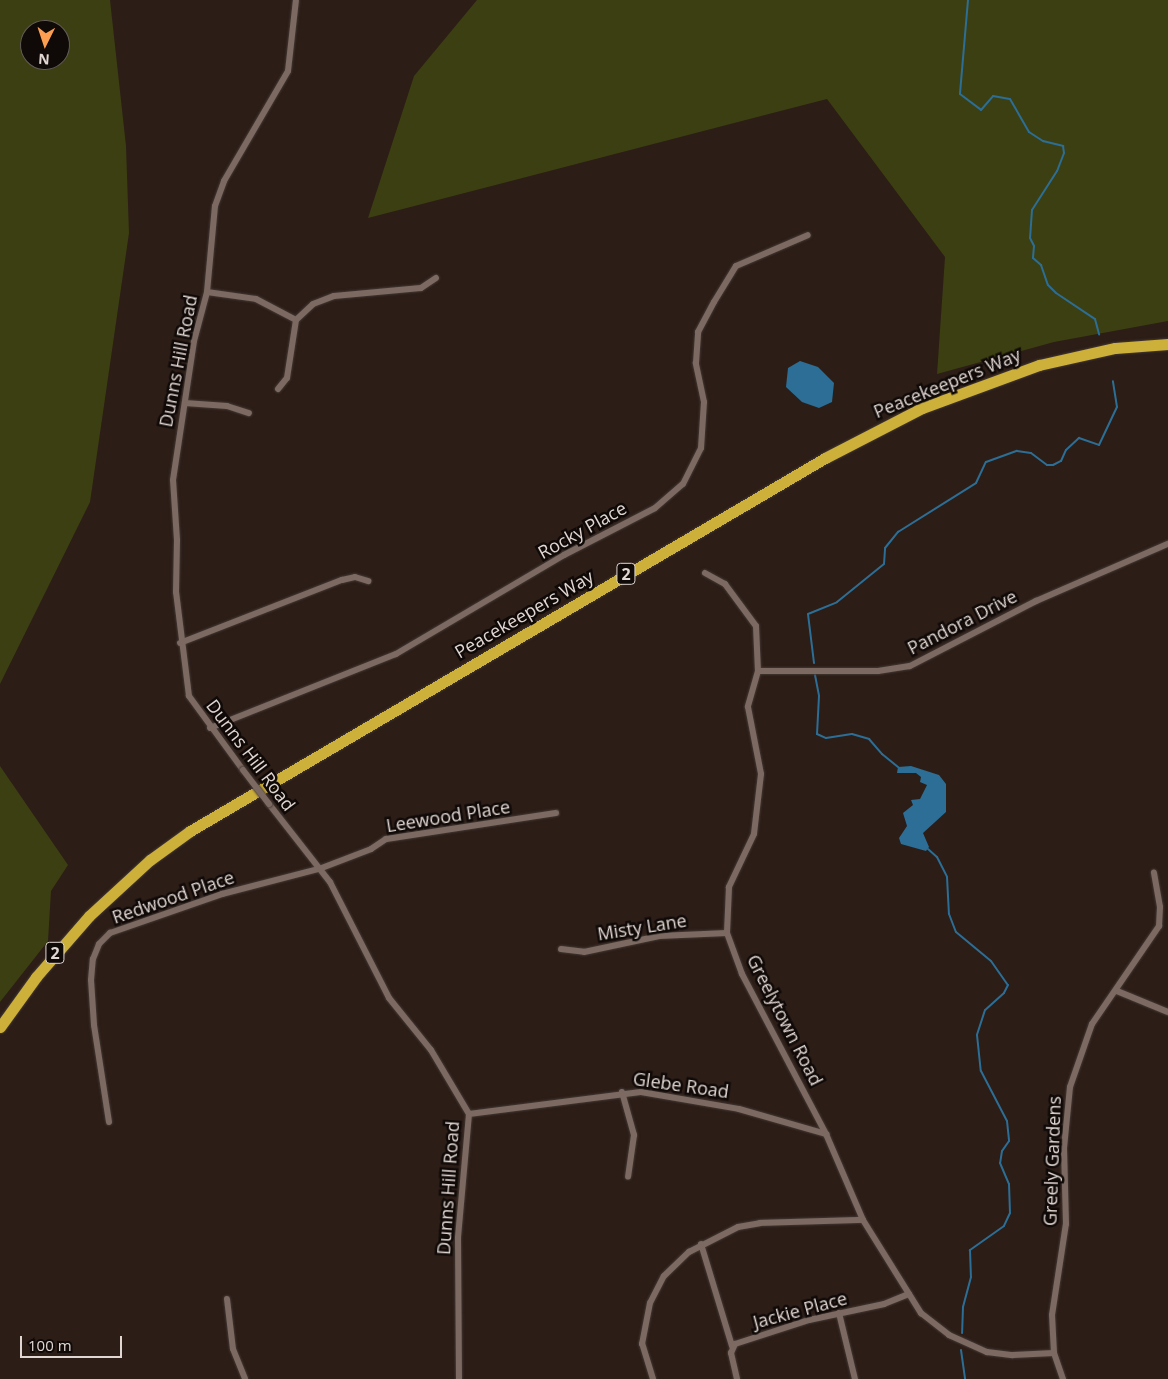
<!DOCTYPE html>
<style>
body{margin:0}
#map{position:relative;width:1168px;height:1379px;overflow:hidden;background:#2c1d17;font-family:"Open Sans",sans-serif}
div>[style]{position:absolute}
.green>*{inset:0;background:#3c3f12}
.water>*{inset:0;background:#2c6e95}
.stream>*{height:2px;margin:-1px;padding:0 1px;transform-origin:1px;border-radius:1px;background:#2c6e95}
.roads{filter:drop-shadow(0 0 1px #443935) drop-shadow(0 0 1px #443935)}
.minor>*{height:6px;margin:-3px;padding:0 3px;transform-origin:3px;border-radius:3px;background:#7c6a62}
.motorway>*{height:11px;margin:-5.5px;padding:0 5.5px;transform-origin:5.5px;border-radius:5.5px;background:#cdb039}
.bridges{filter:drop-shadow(0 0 1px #443935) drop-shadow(0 0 1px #443935)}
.minor-bridge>*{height:6px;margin:-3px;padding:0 3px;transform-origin:3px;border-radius:3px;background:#7c6a62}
span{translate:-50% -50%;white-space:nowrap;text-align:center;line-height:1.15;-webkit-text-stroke:5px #0f0907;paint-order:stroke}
.shield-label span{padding:1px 4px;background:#0f0907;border:1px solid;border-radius:4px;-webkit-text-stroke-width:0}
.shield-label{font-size:16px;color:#e1d7d2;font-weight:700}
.street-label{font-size:18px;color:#e1d7d2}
.north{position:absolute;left:20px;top:20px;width:50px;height:50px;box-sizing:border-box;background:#0f0907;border:1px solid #635b58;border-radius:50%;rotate:184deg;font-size:14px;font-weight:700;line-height:20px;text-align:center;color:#e1d7d2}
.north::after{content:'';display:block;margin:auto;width:18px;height:22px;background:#fb9e51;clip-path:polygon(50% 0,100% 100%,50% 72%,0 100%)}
.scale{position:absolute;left:20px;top:1336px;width:102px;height:22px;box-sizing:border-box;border:2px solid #e1d7d2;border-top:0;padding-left:6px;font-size:15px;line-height:18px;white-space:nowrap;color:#e1d7d2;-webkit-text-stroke:4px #0f0907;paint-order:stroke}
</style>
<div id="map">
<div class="green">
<i style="clip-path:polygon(evenodd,0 0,110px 0,126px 146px,129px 233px,90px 502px,0 684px,0 0,30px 30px,60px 30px,60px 60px,30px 60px,30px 30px)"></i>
<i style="clip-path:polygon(477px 0,1168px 0,1168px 321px,1054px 342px,937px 374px,945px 257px,827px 99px,368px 218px,414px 76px)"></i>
<i style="clip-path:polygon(0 766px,68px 865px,51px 891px,48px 941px,0 1002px)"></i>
</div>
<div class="water">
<i style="clip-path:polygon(800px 361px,818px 367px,834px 383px,832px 402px,819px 408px,802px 402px,786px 387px,788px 368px)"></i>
<i style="clip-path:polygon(911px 766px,939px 775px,946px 784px,946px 812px,923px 833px,929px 847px,926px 851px,901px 844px,899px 838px,907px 826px,903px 813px,913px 805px,911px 800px,920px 799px,927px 785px,920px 782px,921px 777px,916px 773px,897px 773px,898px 767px)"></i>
</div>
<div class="stream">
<i style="left:968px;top:0;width:94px;rotate:94.9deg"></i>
<i style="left:960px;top:94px;width:26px;rotate:37deg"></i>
<i style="left:981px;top:110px;width:18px;rotate:-49deg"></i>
<i style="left:993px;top:96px;width:17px;rotate:10deg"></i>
<i style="left:1010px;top:99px;width:38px;rotate:60deg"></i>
<i style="left:1029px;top:132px;width:17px;rotate:33deg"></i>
<i style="left:1043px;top:141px;width:21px;rotate:14deg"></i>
<i style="left:1063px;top:146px;width:7px;rotate:82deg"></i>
<i style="left:1064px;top:153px;width:19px;rotate:111deg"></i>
<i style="left:1057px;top:171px;width:46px;rotate:122.7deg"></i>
<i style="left:1032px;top:210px;width:28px;rotate:94deg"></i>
<i style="left:1030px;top:238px;width:9px;rotate:63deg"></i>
<i style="left:1034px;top:246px;width:12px;rotate:95deg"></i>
<i style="left:1033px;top:258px;width:11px;rotate:41deg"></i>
<i style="left:1041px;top:265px;width:21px;rotate:71deg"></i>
<i style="left:1048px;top:285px;width:11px;rotate:45deg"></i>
<i style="left:1056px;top:293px;width:47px;rotate:33.7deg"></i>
<i style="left:1095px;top:319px;width:16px;rotate:75deg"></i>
<i style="left:814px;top:663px;width:49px;rotate:-97deg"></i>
<i style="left:808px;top:614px;width:31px;rotate:-22deg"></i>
<i style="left:837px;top:602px;width:60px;rotate:-39deg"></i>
<i style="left:884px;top:564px;width:16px;rotate:-86deg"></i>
<i style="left:885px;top:548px;width:21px;rotate:-51deg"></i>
<i style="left:898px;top:532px;width:92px;rotate:-32.1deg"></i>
<i style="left:976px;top:483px;width:23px;rotate:-65deg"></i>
<i style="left:986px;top:462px;width:33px;rotate:-20deg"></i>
<i style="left:1017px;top:451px;width:14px;rotate:8deg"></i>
<i style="left:1031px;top:453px;width:20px;rotate:37deg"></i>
<i style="left:1047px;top:465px;width:6px"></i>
<i style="left:1053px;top:465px;width:9px;rotate:-27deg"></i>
<i style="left:1061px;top:461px;width:12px;rotate:-66deg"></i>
<i style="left:1066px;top:450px;width:18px;rotate:-43deg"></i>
<i style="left:1079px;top:438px;width:21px;rotate:19deg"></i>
<i style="left:1099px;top:445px;width:42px;rotate:-64.7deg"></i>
<i style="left:1117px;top:407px;width:26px;rotate:-99deg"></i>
<i style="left:815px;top:675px;width:21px;rotate:79deg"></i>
<i style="left:819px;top:696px;width:38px;rotate:93deg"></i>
<i style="left:817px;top:734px;width:10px;rotate:24deg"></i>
<i style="left:826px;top:738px;width:26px;rotate:-9deg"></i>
<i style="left:852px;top:734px;width:18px;rotate:16deg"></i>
<i style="left:869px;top:739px;width:20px;rotate:49deg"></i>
<i style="left:882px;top:754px;width:21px;rotate:39deg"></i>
<i style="left:928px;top:849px;width:12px;rotate:42deg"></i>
<i style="left:937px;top:857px;width:22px;rotate:63deg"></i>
<i style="left:947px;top:877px;width:37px;rotate:87deg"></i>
<i style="left:949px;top:914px;width:19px;rotate:69deg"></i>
<i style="left:956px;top:932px;width:45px;rotate:39.6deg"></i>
<i style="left:991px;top:961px;width:29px;rotate:55deg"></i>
<i style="left:1008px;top:985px;width:9px;rotate:117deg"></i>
<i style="left:1004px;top:993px;width:25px;rotate:138deg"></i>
<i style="left:985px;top:1010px;width:26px;rotate:108deg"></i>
<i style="left:977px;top:1035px;width:36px;rotate:84deg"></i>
<i style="left:981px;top:1071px;width:56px;rotate:62.5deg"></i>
<i style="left:1007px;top:1121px;width:20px;rotate:84deg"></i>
<i style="left:1009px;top:1141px;width:12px;rotate:125deg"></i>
<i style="left:1002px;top:1151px;width:12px;rotate:99deg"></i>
<i style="left:1000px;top:1163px;width:23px;rotate:67deg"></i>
<i style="left:1009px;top:1184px;width:29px;rotate:88deg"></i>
<i style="left:1010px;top:1213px;width:14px;rotate:115deg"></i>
<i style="left:1004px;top:1226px;width:42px;rotate:144.8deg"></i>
<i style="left:970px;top:1250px;width:27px;rotate:88deg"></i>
<i style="left:971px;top:1277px;width:31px;rotate:105deg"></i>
<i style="left:963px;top:1307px;width:26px;rotate:92deg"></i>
<i style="left:961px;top:1350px;width:29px;rotate:82deg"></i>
</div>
<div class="roads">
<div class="minor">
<i style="left:207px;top:292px;width:49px;rotate:8.1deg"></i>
<i style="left:256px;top:299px;width:45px;rotate:27.7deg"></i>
<i style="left:278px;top:389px;width:14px;rotate:-51deg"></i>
<i style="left:287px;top:378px;width:59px;rotate:-81.2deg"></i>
<i style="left:296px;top:320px;width:23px;rotate:-43deg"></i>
<i style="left:313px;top:304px;width:22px;rotate:-21deg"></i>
<i style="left:334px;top:296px;width:87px;rotate:-5.3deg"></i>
<i style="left:421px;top:288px;width:18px;rotate:-34deg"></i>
<i style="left:185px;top:403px;width:42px;rotate:4.1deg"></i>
<i style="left:227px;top:406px;width:23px;rotate:18deg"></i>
<i style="left:705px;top:573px;width:23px;rotate:29deg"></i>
<i style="left:725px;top:584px;width:52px;rotate:53.6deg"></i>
<i style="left:756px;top:626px;width:45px;rotate:87.5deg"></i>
<i style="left:758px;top:671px;width:37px;rotate:106deg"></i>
<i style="left:748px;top:707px;width:68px;rotate:79deg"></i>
<i style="left:761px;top:774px;width:60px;rotate:96.7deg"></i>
<i style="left:754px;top:834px;width:59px;rotate:115.3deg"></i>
<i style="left:729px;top:887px;width:46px;rotate:92.5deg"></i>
<i style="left:727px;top:933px;width:44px;rotate:69.9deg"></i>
<i style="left:742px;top:974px;width:181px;rotate:62.3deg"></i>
<i style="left:826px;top:1134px;width:94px;rotate:66.7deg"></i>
<i style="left:863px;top:1220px;width:110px;rotate:58.1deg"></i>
<i style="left:921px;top:1313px;width:36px;rotate:38deg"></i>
<i style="left:949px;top:1335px;width:42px;rotate:24.1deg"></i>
<i style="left:987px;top:1352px;width:26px;rotate:7deg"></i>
<i style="left:1013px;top:1355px;width:41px;rotate:-2.8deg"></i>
<i style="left:1054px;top:1353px;width:28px;rotate:71deg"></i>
<i style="left:180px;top:643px;width:174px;rotate:-21.3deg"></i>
<i style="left:342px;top:580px;width:13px;rotate:-13deg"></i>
<i style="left:355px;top:577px;width:14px;rotate:17deg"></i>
<i style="left:758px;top:671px;width:120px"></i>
<i style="left:878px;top:671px;width:32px;rotate:-9deg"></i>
<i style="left:910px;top:666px;width:142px;rotate:-27.3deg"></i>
<i style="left:1036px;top:601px;width:144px;rotate:-23.4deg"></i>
<i style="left:210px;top:728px;width:200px;rotate:-21.7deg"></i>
<i style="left:396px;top:654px;width:195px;rotate:-30.5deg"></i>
<i style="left:564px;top:555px;width:102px;rotate:-27.3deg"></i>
<i style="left:655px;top:508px;width:37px;rotate:-41deg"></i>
<i style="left:683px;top:484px;width:40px;rotate:-63.4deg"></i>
<i style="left:701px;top:448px;width:46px;rotate:-86.3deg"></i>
<i style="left:704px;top:402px;width:40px;rotate:-102deg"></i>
<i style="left:696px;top:363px;width:31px;rotate:-86deg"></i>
<i style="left:698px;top:332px;width:34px;rotate:-62deg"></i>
<i style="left:714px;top:302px;width:42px;rotate:-58.6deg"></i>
<i style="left:736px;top:266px;width:78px;rotate:-23.3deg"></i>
<i style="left:243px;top:770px;width:92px;rotate:-126.1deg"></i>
<i style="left:189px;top:696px;width:105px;rotate:-97.1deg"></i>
<i style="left:176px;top:592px;width:52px;rotate:-88.9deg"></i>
<i style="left:177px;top:540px;width:60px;rotate:-93.8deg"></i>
<i style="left:173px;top:480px;width:141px;rotate:-81.4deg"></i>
<i style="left:194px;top:341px;width:51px;rotate:-75.1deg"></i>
<i style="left:207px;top:292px;width:86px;rotate:-84.7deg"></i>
<i style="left:215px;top:206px;width:27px;rotate:-70deg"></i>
<i style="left:224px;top:181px;width:127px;rotate:-59.8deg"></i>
<i style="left:288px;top:71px;width:71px;rotate:-83.6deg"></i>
<i style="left:269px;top:804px;width:99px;rotate:52deg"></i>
<i style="left:330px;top:882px;width:130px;rotate:63deg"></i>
<i style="left:389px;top:998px;width:67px;rotate:51.1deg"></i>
<i style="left:431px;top:1050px;width:74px;rotate:59.3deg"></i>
<i style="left:469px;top:1114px;width:124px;rotate:95.1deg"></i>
<i style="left:458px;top:1238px;width:141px;rotate:89.6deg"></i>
<i style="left:561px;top:949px;width:23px;rotate:7deg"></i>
<i style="left:584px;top:952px;width:77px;rotate:-12deg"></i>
<i style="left:659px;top:936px;width:68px;rotate:-2.5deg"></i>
<i style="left:1117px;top:991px;width:55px;rotate:22.4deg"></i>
<i style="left:622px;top:1092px;width:45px;rotate:74.4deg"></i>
<i style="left:634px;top:1135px;width:42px;rotate:98.1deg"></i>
<i style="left:469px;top:1114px;width:173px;rotate:-7.3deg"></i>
<i style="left:641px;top:1092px;width:99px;rotate:9.8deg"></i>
<i style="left:739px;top:1109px;width:91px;rotate:16deg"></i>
<i style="left:109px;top:1122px;width:98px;rotate:-98.8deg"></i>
<i style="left:94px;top:1025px;width:45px;rotate:-93.8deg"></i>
<i style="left:91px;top:980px;width:21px;rotate:-85deg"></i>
<i style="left:93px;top:959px;width:16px;rotate:-68deg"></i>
<i style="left:99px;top:944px;width:16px;rotate:-45deg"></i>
<i style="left:110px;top:933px;width:119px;rotate:-19.2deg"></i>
<i style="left:222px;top:894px;width:100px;rotate:-14.5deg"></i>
<i style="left:319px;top:869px;width:56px;rotate:-21deg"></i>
<i style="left:371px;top:849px;width:18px;rotate:-34deg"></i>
<i style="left:386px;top:839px;width:172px;rotate:-8.7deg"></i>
<i style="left:701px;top:1244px;width:107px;rotate:73.1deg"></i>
<i style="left:227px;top:1299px;width:50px;rotate:83.2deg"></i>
<i style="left:233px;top:1349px;width:32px;rotate:68deg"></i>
<i style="left:839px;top:1313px;width:68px;rotate:76.4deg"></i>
<i style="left:1054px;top:1353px;width:38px;rotate:-93deg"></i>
<i style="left:1052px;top:1315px;width:92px;rotate:-81.3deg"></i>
<i style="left:1066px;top:1224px;width:76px;rotate:-91.5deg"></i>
<i style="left:1064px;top:1148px;width:61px;rotate:-84.4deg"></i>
<i style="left:1070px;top:1087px;width:67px;rotate:-70.8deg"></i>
<i style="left:1092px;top:1024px;width:119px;rotate:-55.6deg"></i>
<i style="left:1159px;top:926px;width:19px;rotate:-87deg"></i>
<i style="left:1160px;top:907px;width:35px;rotate:-100deg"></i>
<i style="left:653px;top:1379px;width:37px;rotate:-107deg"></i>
<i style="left:642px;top:1344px;width:42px;rotate:-79deg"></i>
<i style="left:650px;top:1303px;width:30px;rotate:-63deg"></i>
<i style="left:664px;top:1276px;width:35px;rotate:-44deg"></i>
<i style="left:689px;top:1252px;width:55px;rotate:-27deg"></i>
<i style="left:738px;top:1227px;width:22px;rotate:-10deg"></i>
<i style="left:760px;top:1223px;width:103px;rotate:-1.7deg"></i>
<i style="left:737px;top:1379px;width:27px;rotate:-103deg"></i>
<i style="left:731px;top:1353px;width:10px;rotate:-66deg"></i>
<i style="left:735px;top:1344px;width:78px;rotate:-18deg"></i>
<i style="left:809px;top:1320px;width:77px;rotate:-12deg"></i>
<i style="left:884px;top:1304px;width:27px;rotate:-22deg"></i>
</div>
<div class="motorway">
<i style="left:0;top:1027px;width:62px;rotate:-54.2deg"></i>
<i style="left:36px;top:977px;width:81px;rotate:-49deg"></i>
<i style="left:89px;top:916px;width:83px;rotate:-42.6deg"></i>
<i style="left:150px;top:860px;width:49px;rotate:-35.9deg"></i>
<i style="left:190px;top:831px;width:736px;rotate:-30.43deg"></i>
<i style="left:825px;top:458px;width:109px;rotate:-27.3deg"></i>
<i style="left:922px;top:408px;width:125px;rotate:-20.2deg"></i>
<i style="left:1039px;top:365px;width:78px;rotate:-12.6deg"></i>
<i style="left:1115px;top:348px;width:53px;rotate:-4.3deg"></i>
</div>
</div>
<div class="bridges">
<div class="minor-bridge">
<i style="left:243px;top:770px;width:43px;rotate:52.6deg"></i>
</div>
</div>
<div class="shield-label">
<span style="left:626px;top:574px">2</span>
<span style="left:55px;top:953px">2</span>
</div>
<div class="street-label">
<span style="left:178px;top:361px;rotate:-79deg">Dunns Hill Road</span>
<span style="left:947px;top:383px;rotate:-22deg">Peacekeepers Way</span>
<span style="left:582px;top:530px;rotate:-29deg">Rocky Place</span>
<span style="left:524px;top:614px;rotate:-30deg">Peacekeepers Way</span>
<span style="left:962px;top:622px;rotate:-27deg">Pandora Drive</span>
<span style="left:251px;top:755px;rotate:53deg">Dunns Hill Road</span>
<span style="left:448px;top:816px;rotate:-9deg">Leewood Place</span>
<span style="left:173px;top:897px;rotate:-19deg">Redwood Place</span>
<span style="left:642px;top:927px;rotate:-9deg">Misty Lane</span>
<span style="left:785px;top:1020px;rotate:63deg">Greelytown Road</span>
<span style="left:681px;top:1085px;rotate:8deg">Glebe Road</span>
<span style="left:1052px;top:1161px;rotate:-88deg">Greely Gardens</span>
<span style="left:448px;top:1188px;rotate:-86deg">Dunns Hill Road</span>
<span style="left:800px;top:1310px;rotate:-15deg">Jackie Place</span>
</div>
<div class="north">N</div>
<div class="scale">100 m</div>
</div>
